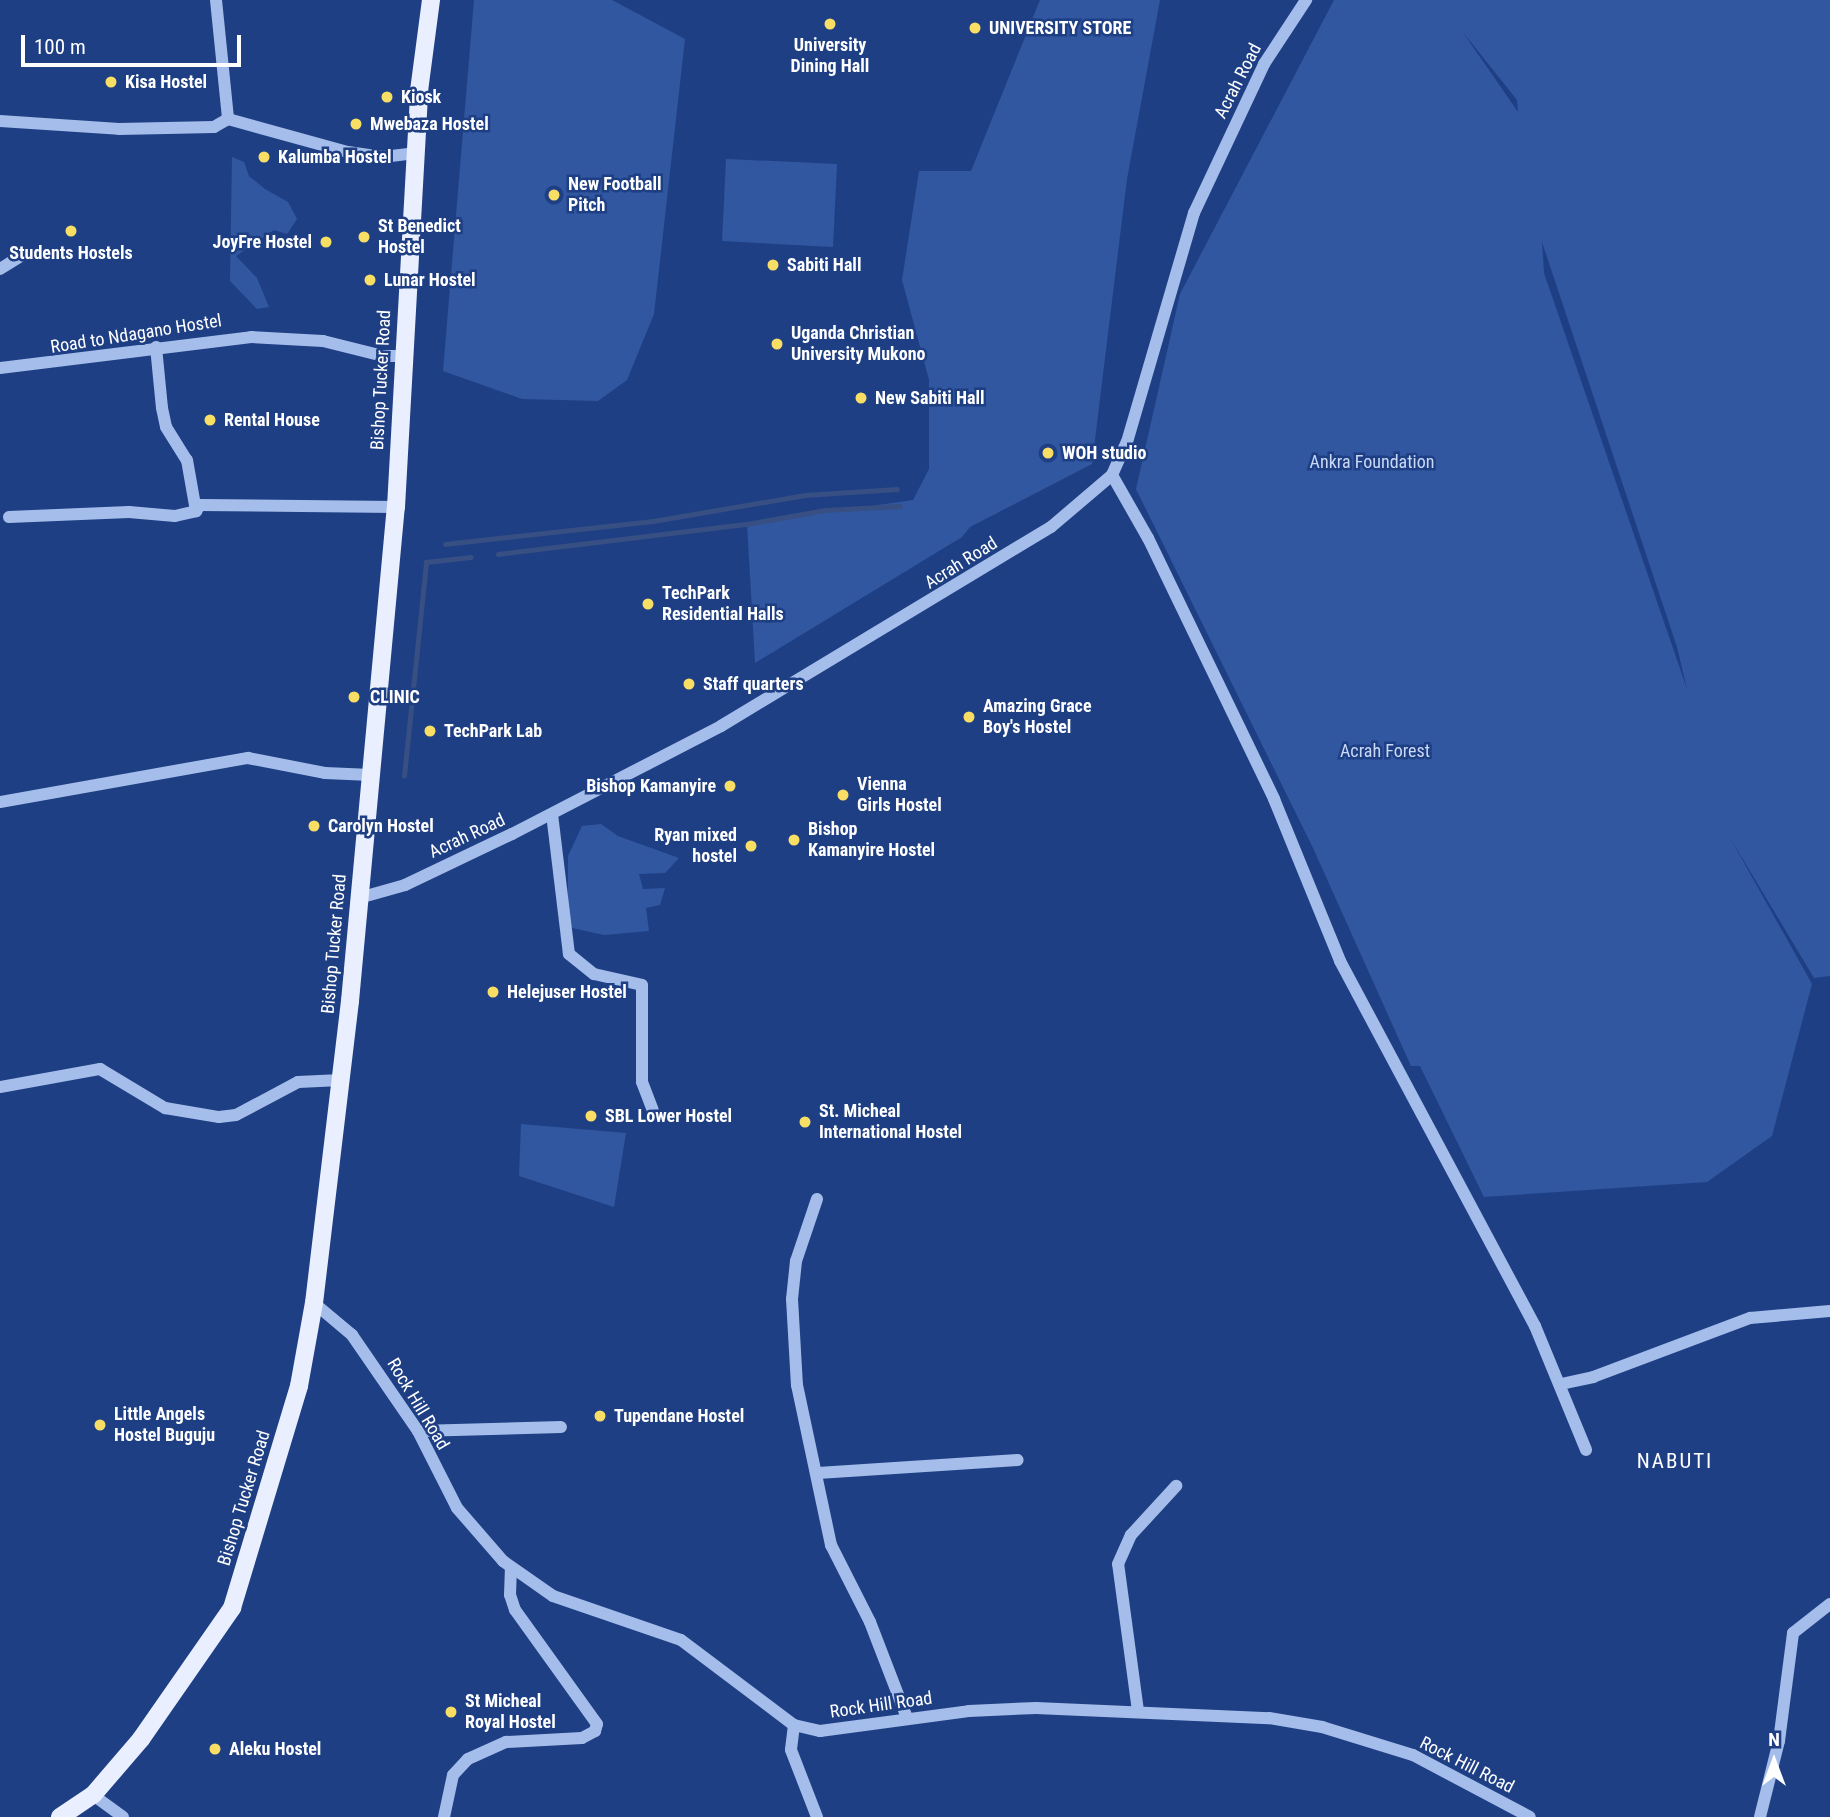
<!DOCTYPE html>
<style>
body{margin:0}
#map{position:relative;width:1830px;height:1817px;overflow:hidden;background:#1e3f84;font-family:"Roboto Condensed",sans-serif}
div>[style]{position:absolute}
.green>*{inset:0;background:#3257a1}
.stream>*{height:4.5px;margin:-2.25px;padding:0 2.25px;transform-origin:2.25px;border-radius:2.25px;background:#374f82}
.minor>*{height:12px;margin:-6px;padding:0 6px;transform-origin:6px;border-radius:6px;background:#a5bdea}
.major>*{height:18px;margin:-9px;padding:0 9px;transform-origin:9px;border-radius:9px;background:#e9effe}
.dots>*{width:19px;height:19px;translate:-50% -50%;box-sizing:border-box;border:4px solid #1e3f84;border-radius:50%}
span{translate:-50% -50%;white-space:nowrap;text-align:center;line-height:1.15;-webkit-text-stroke:5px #1e3f84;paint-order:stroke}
.poi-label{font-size:18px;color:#fff;font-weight:700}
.left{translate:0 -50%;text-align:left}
.right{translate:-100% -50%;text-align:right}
.street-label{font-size:18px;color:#fff}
.park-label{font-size:18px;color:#cad9f7}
.quarter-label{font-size:21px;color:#fff;letter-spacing:2px}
.north{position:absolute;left:1739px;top:1726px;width:70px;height:70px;-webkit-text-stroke:5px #1e3f84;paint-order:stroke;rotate:0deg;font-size:19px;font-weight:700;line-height:28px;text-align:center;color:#fff}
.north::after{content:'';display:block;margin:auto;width:24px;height:32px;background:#fff;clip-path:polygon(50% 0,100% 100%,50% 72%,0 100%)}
.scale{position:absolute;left:21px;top:35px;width:220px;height:32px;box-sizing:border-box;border:4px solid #fff;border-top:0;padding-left:9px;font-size:21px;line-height:24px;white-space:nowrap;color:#fff;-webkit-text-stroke:5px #1e3f84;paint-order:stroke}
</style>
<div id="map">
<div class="green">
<i style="clip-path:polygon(474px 0,612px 0,685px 39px,654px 314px,627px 380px,598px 401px,522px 399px,443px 371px)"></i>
<i style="clip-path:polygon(1040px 0,1160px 0,1127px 179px,1092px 464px,970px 527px,962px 537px,755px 663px,747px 524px,913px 500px,929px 469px,929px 380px,902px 280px,919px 171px,971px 171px)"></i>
<i style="clip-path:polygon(evenodd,1334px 0,1830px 0,1830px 976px,1814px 978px,1729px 836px,1812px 984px,1772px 1136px,1707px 1182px,1484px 1197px,1420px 1066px,1411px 1066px,1313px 848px,1136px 489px,1180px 294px,1334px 0,1462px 31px,1517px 100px,1518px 112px,1462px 31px,1334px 0,1542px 242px,1677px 647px,1687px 689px,1544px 273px,1542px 242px)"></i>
<i style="clip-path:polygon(232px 157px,244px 162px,249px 176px,265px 189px,288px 202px,297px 219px,287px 234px,274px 230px,236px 256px,257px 278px,269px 307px,257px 309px,230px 281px)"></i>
<i style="clip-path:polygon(726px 159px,837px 164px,833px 247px,722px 241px)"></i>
<i style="clip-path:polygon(601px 824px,618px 836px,679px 858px,665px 873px,639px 874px,643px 889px,665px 888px,660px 905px,646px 908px,649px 931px,604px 935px,568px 927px,568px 856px,582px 826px)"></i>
<i style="clip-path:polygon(521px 1124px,626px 1133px,614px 1207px,519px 1176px)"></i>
</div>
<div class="stream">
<i style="left:445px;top:544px;width:209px;rotate:-6.3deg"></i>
<i style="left:653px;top:521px;width:154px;rotate:-9.7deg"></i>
<i style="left:805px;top:495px;width:92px;rotate:-3.7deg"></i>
<i style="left:498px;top:554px;width:251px;rotate:-6.9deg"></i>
<i style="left:747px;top:524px;width:79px;rotate:-10.2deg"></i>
<i style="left:825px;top:510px;width:75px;rotate:-3.1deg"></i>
<i style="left:404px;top:776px;width:215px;rotate:-84.1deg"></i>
<i style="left:426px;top:562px;width:45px;rotate:-6.3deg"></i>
</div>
<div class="minor">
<i style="left:216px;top:0;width:120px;rotate:84.2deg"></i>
<i style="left:228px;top:119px;width:124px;rotate:15.4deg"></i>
<i style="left:348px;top:152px;width:35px;rotate:8deg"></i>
<i style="left:383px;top:157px;width:32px;rotate:-7deg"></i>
<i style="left:0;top:121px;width:119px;rotate:3.8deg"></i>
<i style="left:119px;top:129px;width:95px;rotate:-1.2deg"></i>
<i style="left:214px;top:127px;width:16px;rotate:-30deg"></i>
<i style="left:0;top:269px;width:22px;rotate:-32deg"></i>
<i style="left:156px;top:347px;width:61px;rotate:84.4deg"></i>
<i style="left:162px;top:408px;width:19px;rotate:78deg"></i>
<i style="left:166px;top:427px;width:39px;rotate:58deg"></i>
<i style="left:187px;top:460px;width:52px;rotate:80deg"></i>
<i style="left:196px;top:511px;width:7px;rotate:-56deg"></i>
<i style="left:200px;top:505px;width:196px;rotate:0.6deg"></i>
<i style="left:0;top:368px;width:253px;rotate:-7deg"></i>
<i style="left:251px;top:337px;width:72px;rotate:3.2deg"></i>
<i style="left:323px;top:341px;width:62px;rotate:14deg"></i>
<i style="left:383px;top:356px;width:19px"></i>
<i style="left:1112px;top:475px;width:73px;rotate:60.3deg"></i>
<i style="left:1148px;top:538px;width:290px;rotate:64.2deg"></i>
<i style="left:1274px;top:799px;width:175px;rotate:67.8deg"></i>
<i style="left:1340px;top:961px;width:414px;rotate:61.9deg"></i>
<i style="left:1535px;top:1326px;width:134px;rotate:67.6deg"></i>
<i style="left:9px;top:517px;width:120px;rotate:-2.4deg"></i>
<i style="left:129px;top:512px;width:46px;rotate:5deg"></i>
<i style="left:175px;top:516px;width:22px;rotate:-13deg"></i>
<i style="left:0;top:802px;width:252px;rotate:-10.1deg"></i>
<i style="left:248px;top:758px;width:78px;rotate:11deg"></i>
<i style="left:325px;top:773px;width:46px;rotate:2.5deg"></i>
<i style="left:552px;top:814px;width:141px;rotate:83.1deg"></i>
<i style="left:569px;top:954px;width:32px;rotate:39deg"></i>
<i style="left:594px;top:974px;width:49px;rotate:12.9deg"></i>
<i style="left:642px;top:985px;width:97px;rotate:90deg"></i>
<i style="left:642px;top:1082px;width:30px;rotate:69deg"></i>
<i style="left:359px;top:898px;width:48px;rotate:-15.8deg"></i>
<i style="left:405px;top:885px;width:119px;rotate:-25.5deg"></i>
<i style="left:512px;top:834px;width:235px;rotate:-27.3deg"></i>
<i style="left:721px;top:726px;width:385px;rotate:-31.1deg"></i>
<i style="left:1051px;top:527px;width:80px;rotate:-40.4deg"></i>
<i style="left:1112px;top:475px;width:36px;rotate:-66deg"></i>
<i style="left:1127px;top:442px;width:239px;rotate:-73.7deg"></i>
<i style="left:1194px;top:213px;width:165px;rotate:-64.8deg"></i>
<i style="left:1264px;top:64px;width:77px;rotate:-56.7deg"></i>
<i style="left:0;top:1087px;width:102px;rotate:-10.2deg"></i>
<i style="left:100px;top:1069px;width:76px;rotate:31deg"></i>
<i style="left:165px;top:1108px;width:55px;rotate:9.5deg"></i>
<i style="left:219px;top:1117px;width:17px;rotate:-7deg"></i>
<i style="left:236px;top:1115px;width:70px;rotate:-28deg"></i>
<i style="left:298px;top:1082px;width:43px;rotate:-2.7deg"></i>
<i style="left:817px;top:1199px;width:65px;rotate:108.7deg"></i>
<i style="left:796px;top:1261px;width:38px;rotate:96deg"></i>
<i style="left:792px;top:1299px;width:86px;rotate:86.7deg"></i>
<i style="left:797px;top:1385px;width:164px;rotate:78deg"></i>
<i style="left:831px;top:1545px;width:86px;rotate:63.1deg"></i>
<i style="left:870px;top:1622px;width:103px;rotate:68.9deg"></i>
<i style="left:314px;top:1303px;width:50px;rotate:40.1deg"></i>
<i style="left:352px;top:1335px;width:116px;rotate:55.5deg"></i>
<i style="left:418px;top:1431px;width:86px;rotate:63.1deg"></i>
<i style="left:457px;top:1508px;width:70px;rotate:49deg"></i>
<i style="left:503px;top:1561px;width:61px;rotate:35deg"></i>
<i style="left:553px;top:1596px;width:135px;rotate:19deg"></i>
<i style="left:681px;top:1640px;width:141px;rotate:37deg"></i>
<i style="left:794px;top:1725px;width:27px;rotate:13deg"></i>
<i style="left:820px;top:1731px;width:150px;rotate:-7.6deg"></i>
<i style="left:969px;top:1711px;width:67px;rotate:-2.6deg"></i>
<i style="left:1036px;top:1708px;width:233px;rotate:2.5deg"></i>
<i style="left:1269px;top:1718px;width:54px;rotate:9.6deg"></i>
<i style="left:1322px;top:1727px;width:95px;rotate:17.1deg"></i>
<i style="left:1413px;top:1755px;width:132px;rotate:27.9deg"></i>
<i style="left:1561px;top:1384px;width:33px;rotate:-12deg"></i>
<i style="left:1593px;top:1377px;width:168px;rotate:-20.6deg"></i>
<i style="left:1750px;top:1318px;width:80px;rotate:-5deg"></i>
<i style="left:418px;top:1431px;width:143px;rotate:-1.6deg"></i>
<i style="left:818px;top:1473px;width:200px;rotate:-3.7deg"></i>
<i style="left:1138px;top:1711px;width:148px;rotate:-97.7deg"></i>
<i style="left:1118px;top:1564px;width:32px;rotate:-66deg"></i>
<i style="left:1131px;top:1535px;width:67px;rotate:-47.4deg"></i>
<i style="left:794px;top:1725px;width:25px;rotate:97deg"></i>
<i style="left:791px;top:1750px;width:72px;rotate:68.8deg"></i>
<i style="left:93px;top:1795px;width:37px;rotate:36deg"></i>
<i style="left:444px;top:1817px;width:43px;rotate:-77.9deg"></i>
<i style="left:453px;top:1775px;width:22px;rotate:-47deg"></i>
<i style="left:468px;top:1759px;width:42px;rotate:-24.1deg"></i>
<i style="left:506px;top:1742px;width:76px;rotate:-3deg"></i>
<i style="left:582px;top:1738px;width:15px;rotate:-28deg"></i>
<i style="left:595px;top:1731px;width:7px;rotate:-74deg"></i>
<i style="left:597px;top:1724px;width:140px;rotate:-125.7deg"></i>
<i style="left:515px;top:1610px;width:16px;rotate:-108deg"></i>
<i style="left:510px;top:1595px;width:27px;rotate:-88deg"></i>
<i style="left:1760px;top:1817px;width:78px;rotate:-76deg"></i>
<i style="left:1779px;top:1741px;width:109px;rotate:-82.6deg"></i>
<i style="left:1793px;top:1633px;width:47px;rotate:-38.1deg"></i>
</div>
<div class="major">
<i style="left:60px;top:1817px;width:40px;rotate:-34deg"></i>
<i style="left:93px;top:1795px;width:74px;rotate:-49.4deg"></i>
<i style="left:141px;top:1739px;width:160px;rotate:-55.2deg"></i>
<i style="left:232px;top:1608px;width:232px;rotate:-73.2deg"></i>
<i style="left:299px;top:1386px;width:84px;rotate:-79.8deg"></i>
<i style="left:314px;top:1303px;width:304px;rotate:-83.2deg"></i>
<i style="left:350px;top:1001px;width:496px;rotate:-84.7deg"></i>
<i style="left:396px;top:507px;width:417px;rotate:-86.8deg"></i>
<i style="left:419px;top:91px;width:92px;rotate:-82.5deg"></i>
</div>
<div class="dots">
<i style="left:830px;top:24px;background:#f8de65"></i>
<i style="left:975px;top:28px;background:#f8de65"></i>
<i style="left:111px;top:82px;background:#f8de65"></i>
<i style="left:387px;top:97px;background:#f8de65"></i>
<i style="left:356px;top:124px;background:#f8de65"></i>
<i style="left:264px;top:157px;background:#f8de65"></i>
<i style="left:554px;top:195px;background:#f8de65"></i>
<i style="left:71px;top:231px;background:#f8de65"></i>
<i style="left:364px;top:237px;background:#f8de65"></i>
<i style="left:326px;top:242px;background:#f8de65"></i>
<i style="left:773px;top:265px;background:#f8de65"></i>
<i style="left:370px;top:280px;background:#f8de65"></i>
<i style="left:777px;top:344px;background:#f8de65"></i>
<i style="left:861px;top:398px;background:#f8de65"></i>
<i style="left:210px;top:420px;background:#f8de65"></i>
<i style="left:1048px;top:453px;background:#f8de65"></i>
<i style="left:648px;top:604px;background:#f8de65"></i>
<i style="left:689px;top:684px;background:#f8de65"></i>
<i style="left:354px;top:697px;background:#f8de65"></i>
<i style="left:969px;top:717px;background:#f8de65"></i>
<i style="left:430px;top:731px;background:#f8de65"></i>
<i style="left:730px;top:786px;background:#f8de65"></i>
<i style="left:843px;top:795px;background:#f8de65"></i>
<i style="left:314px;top:826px;background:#f8de65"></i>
<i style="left:794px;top:840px;background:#f8de65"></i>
<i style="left:751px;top:846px;background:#f8de65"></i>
<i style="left:493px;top:992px;background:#f8de65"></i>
<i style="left:591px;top:1116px;background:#f8de65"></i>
<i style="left:805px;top:1122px;background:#f8de65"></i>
<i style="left:600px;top:1416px;background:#f8de65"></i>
<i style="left:100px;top:1425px;background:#f8de65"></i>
<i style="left:451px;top:1712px;background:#f8de65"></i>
<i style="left:215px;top:1749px;background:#f8de65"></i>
</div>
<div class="poi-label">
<span class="left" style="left:989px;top:28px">UNIVERSITY STORE</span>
<span style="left:830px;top:56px">University<br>Dining Hall</span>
<span class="left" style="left:125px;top:82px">Kisa Hostel</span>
<span class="left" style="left:401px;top:97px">Kiosk</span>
<span class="left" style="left:370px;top:124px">Mwebaza Hostel</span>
<span class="left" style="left:278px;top:157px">Kalumba Hostel</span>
<span class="left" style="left:568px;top:195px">New Football<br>Pitch</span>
<span class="left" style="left:378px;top:237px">St Benedict<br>Hostel</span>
<span class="right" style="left:312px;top:242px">JoyFre Hostel</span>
<span style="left:71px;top:253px">Students Hostels</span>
<span class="left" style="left:787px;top:265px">Sabiti Hall</span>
<span class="left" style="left:384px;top:280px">Lunar Hostel</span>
<span class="left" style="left:791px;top:344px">Uganda Christian<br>University Mukono</span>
<span class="left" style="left:875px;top:398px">New Sabiti Hall</span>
<span class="left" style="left:224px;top:420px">Rental House</span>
<span class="left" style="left:1062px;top:453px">WOH studio</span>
<span class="left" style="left:662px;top:604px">TechPark<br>Residential Halls</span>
<span class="left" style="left:703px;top:684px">Staff quarters</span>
<span class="left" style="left:370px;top:697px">CLINIC</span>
<span class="left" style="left:983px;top:717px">Amazing Grace<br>Boy's Hostel</span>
<span class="left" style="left:444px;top:731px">TechPark Lab</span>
<span class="left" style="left:857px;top:795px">Vienna<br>Girls Hostel</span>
<span class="right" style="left:716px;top:786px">Bishop Kamanyire</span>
<span class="left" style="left:328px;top:826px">Carolyn Hostel</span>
<span class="left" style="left:808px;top:840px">Bishop<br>Kamanyire Hostel</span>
<span class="right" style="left:737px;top:846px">Ryan mixed<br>hostel</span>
<span class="left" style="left:507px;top:992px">Helejuser Hostel</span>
<span class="left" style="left:819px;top:1122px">St. Micheal<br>International Hostel</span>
<span class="left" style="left:605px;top:1116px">SBL Lower Hostel</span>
<span class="left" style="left:114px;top:1425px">Little Angels<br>Hostel Buguju</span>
<span class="left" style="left:614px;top:1416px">Tupendane Hostel</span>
<span class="left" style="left:465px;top:1712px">St Micheal<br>Royal Hostel</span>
<span class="left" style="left:229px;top:1749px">Aleku Hostel</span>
</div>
<div class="street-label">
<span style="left:1238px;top:81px;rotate:-63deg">Acrah Road</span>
<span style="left:136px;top:334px;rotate:-9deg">Road to Ndagano Hostel</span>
<span style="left:381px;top:380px;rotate:-87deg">Bishop Tucker Road</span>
<span style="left:961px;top:563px;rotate:-32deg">Acrah Road</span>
<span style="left:467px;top:836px;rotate:-25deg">Acrah Road</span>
<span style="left:334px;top:944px;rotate:-85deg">Bishop Tucker Road</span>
<span style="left:418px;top:1404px;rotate:59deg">Rock Hill Road</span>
<span style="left:244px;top:1498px;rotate:-73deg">Bishop Tucker Road</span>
<span style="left:881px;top:1705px;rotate:-8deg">Rock Hill Road</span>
<span style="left:1467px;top:1765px;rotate:27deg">Rock Hill Road</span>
</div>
<div class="park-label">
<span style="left:1372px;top:462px">Ankra Foundation</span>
<span style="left:1385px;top:751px">Acrah Forest</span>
</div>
<div class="quarter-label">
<span style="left:1675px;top:1461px">NABUTI</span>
</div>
<div class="north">N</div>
<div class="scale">100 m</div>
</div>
